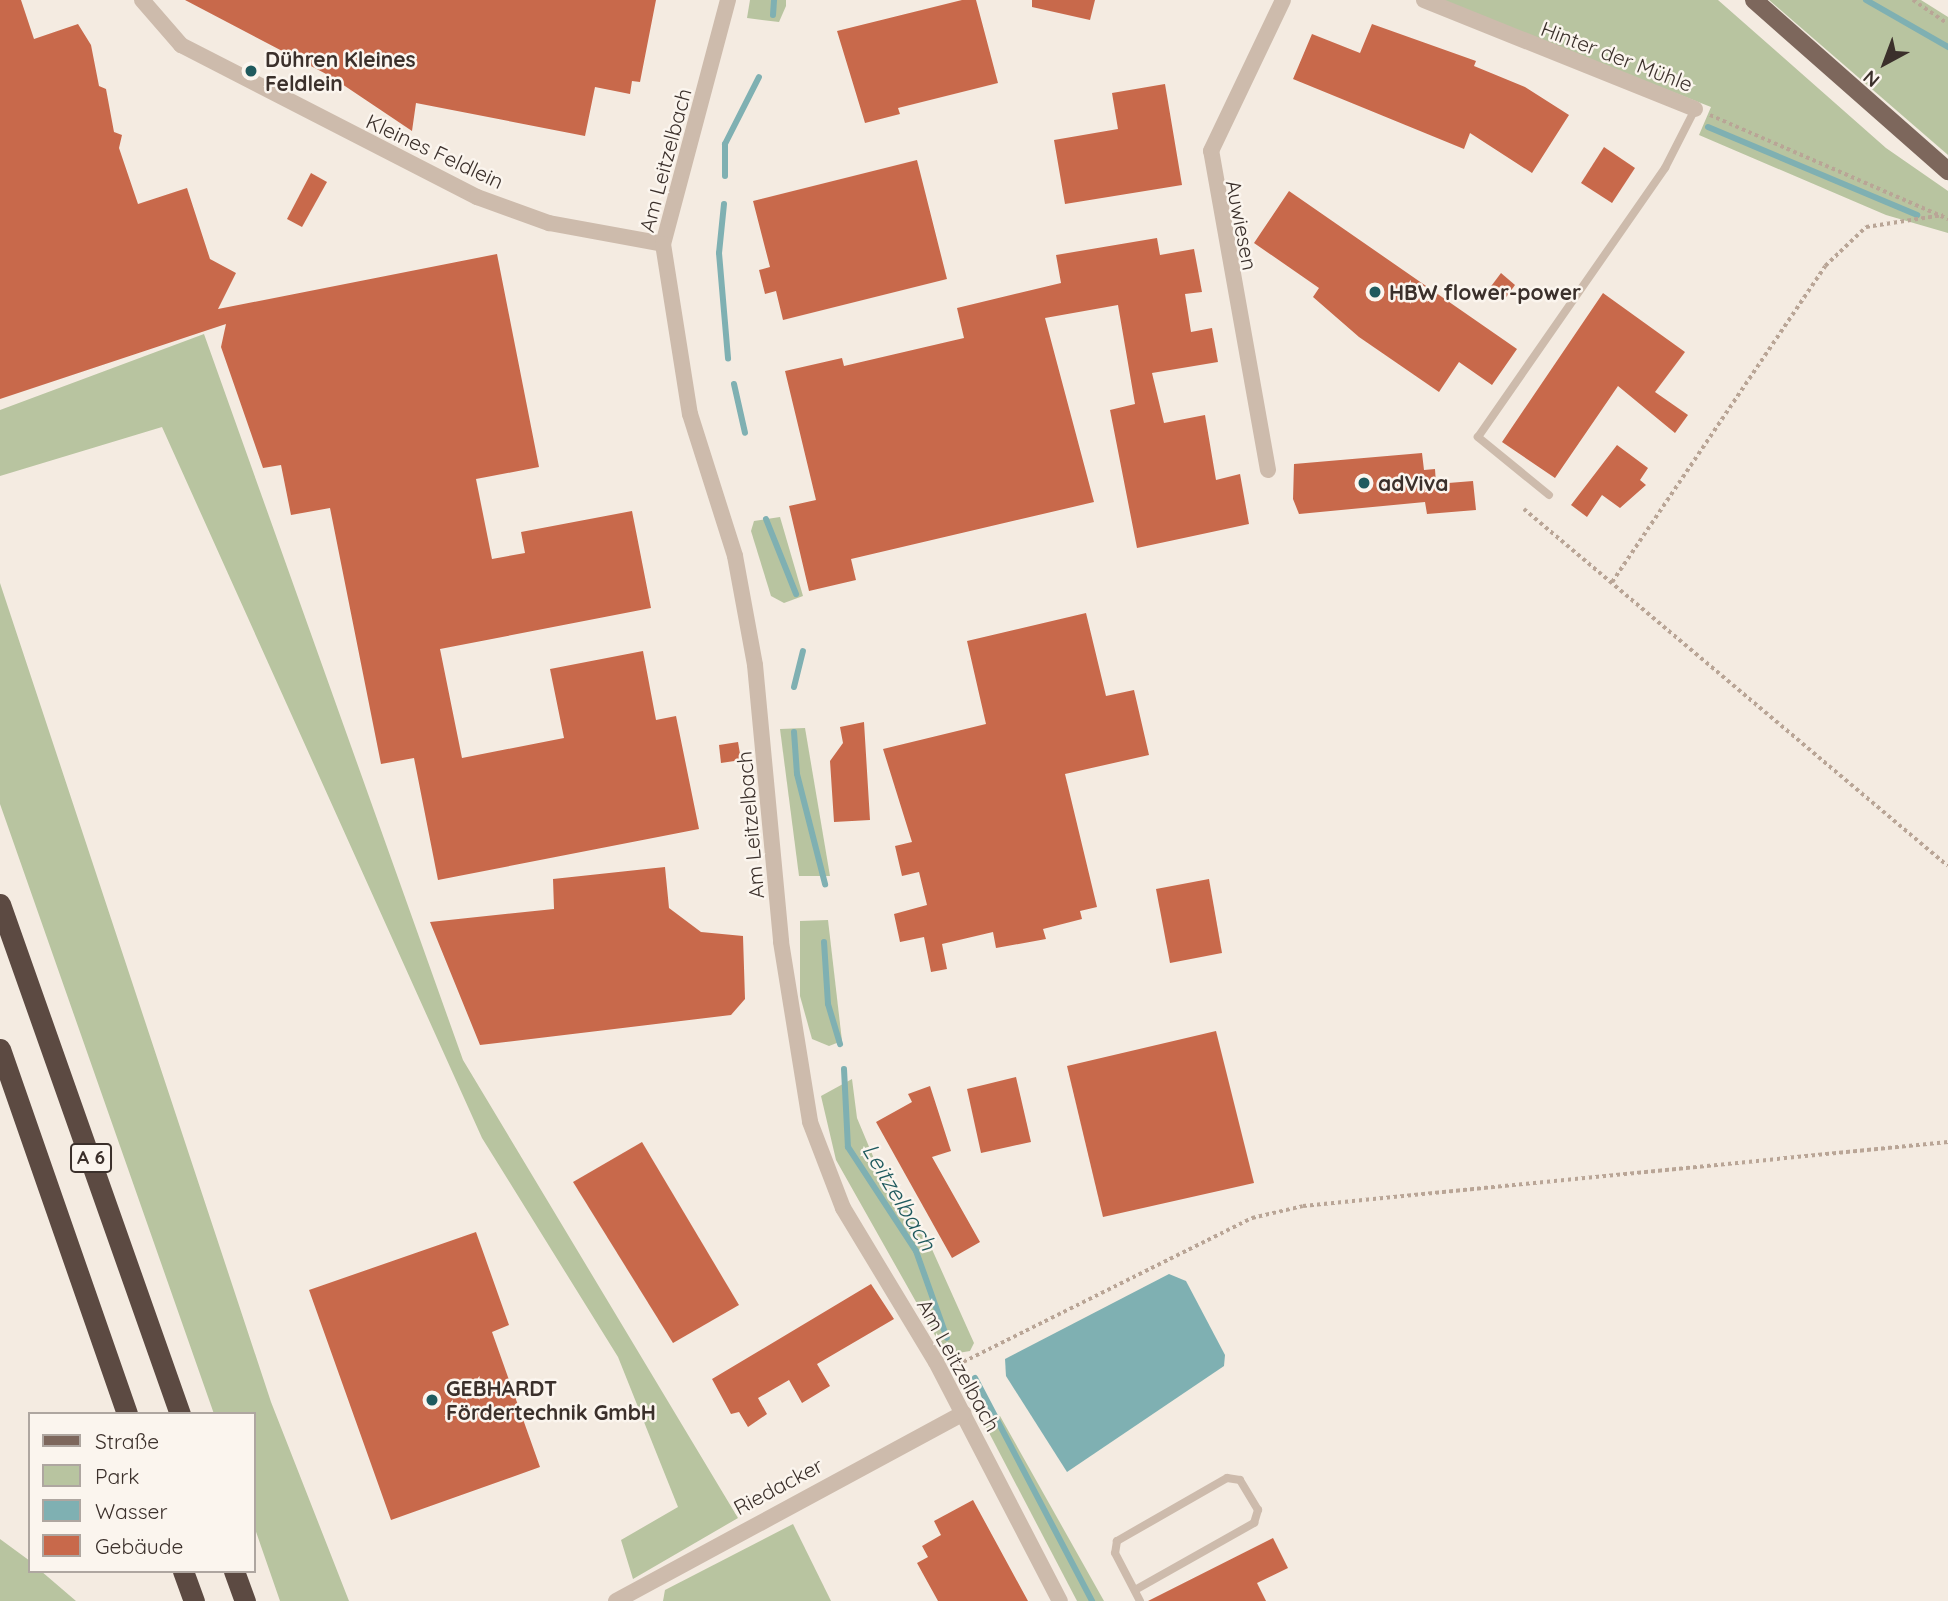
<!DOCTYPE html>
<meta charset="utf-8">
<style>
body{margin:0}
#map{position:relative;width:1948px;height:1601px;overflow:hidden;background:#f4ebe1;font-family:Quicksand,sans-serif}
div>[style]{position:absolute}
.green>*{inset:0;background:#b8c4a0}
.water>*{inset:0;background:#7fb0b2}
.stream>*{height:6px;margin:-3px;padding:0 3px;transform-origin:3px;border-radius:3px;background:#7fb0b2}
.building>*{inset:0;background:#c8694b}
.path>*{height:3.5px;margin-top:-1.75px;transform-origin:0;background:repeating-linear-gradient(90deg,#b9a596 0 3.5px,transparent 0 7px)}
.lane>*{height:8px;margin:-4px;padding:0 4px;transform-origin:4px;border-radius:4px;background:#cdbbac}
.street>*{height:16px;margin:-8px;padding:0 8px;transform-origin:8px;border-radius:8px;background:#cdbbac}
.primary>*{height:18px;margin:-9px;padding:0 9px;transform-origin:9px;border-radius:9px;background:#7d675c}
.highway>*{height:21px;margin:-10.5px;padding:0 10.5px;transform-origin:10.5px;border-radius:10.5px;background:#5c4a42}
.dots>*{width:19px;height:19px;translate:-50% -50%;box-sizing:border-box;border:4px solid #fbf5ee;border-radius:50%}
span{translate:-50% -50%;white-space:nowrap;text-align:center;line-height:1.15;-webkit-text-stroke:5px #fbf5ee;paint-order:stroke}
.shield-label span{padding:2px 5px;background:#fbf5ee;border:2px solid;border-radius:5px;-webkit-text-stroke-width:0}
.shield-label{font-size:19px;color:#3b302b;font-weight:700}
.street-label{font-size:21px;color:#3b302b}
.poi-label{font-size:21px;color:#3b302b;font-weight:700}
.left{translate:0 -50%;text-align:left}
.water-label{font-size:23px;color:#1f5a5e;font-style:italic}
.legend{position:absolute;left:28px;top:1412px;width:228px;height:161px;box-sizing:border-box;background:#fbf5ee;border:2px solid #aea6a0;margin:0;padding:9px 12px;list-style:none;font-size:21px;color:#3b302b}
.legend li{display:flex;align-items:center;gap:14px;height:35px}
.legend b{width:35px;border:2px solid #aea6a0}
.north{position:absolute;left:1850px;top:28px;width:70px;height:70px;-webkit-text-stroke:5px #fbf5ee;paint-order:stroke;rotate:221deg;font-size:19px;font-weight:700;line-height:28px;text-align:center;color:#3b302b}
.north::after{content:'';display:block;margin:auto;width:24px;height:32px;background:#3b302b;clip-path:polygon(50% 0,100% 100%,50% 72%,0 100%)}
</style>
<div id="map">
<div class="green">
<i style="clip-path:polygon(750px 0,786px 0,786px 6px,779px 22px,747px 18px)"></i>
<i style="clip-path:polygon(1438px 0,1718px 0,1886px 148px,1948px 191px,1948px 233px,1886px 215px,1699px 135px,1711px 107px)"></i>
<i style="clip-path:polygon(1769px 0,1921px 0,1948px 17px,1948px 155px)"></i>
<i style="clip-path:polygon(204px 334px,463px 1060px,738px 1518px,633px 1579px,621px 1540px,678px 1507px,618px 1357px,482px 1138px,162px 427px,0 476px,0 410px)"></i>
<i style="clip-path:polygon(780px 517px,803px 596px,784px 603px,771px 596px,751px 531px,754px 521px)"></i>
<i style="clip-path:polygon(0 583px,271px 1402px,349px 1601px,280px 1601px,254px 1526px,254px 1414px,214px 1414px,0 804px)"></i>
<i style="clip-path:polygon(805px 728px,830px 876px,799px 876px,780px 729px)"></i>
<i style="clip-path:polygon(828px 920px,842px 1041px,829px 1046px,812px 1039px,800px 996px,800px 921px)"></i>
<i style="clip-path:polygon(852px 1079px,857px 1118px,875px 1161px,922px 1227px,974px 1343px,970px 1351px,946px 1355px,836px 1160px,821px 1096px)"></i>
<i style="clip-path:polygon(1000px 1416px,1104px 1601px,1077px 1601px,985px 1425px)"></i>
<i style="clip-path:polygon(793px 1524px,831px 1601px,663px 1601px,665px 1590px)"></i>
<i style="clip-path:polygon(0 1539px,30px 1561px,30px 1571px,41px 1571px,76px 1601px,0 1601px)"></i>
</div>
<div class="water">
<i style="clip-path:polygon(1169px 1274px,1186px 1281px,1225px 1355px,1224px 1366px,1067px 1472px,1006px 1376px,1005px 1359px)"></i>
</div>
<div class="stream">
<i style="left:1866px;top:0;width:95px;rotate:29.8deg"></i>
<i style="left:773px;top:15px;width:15px;rotate:-86deg"></i>
<i style="left:1708px;top:127px;width:227px;rotate:22.8deg"></i>
<i style="left:725px;top:176px;width:32px;rotate:-90deg"></i>
<i style="left:725px;top:144px;width:75px;rotate:-63.1deg"></i>
<i style="left:724px;top:204px;width:49px;rotate:95.8deg"></i>
<i style="left:719px;top:253px;width:106px;rotate:85.1deg"></i>
<i style="left:734px;top:384px;width:50px;rotate:77.3deg"></i>
<i style="left:766px;top:519px;width:81px;rotate:68.2deg"></i>
<i style="left:794px;top:687px;width:37px;rotate:-76deg"></i>
<i style="left:794px;top:732px;width:42px;rotate:85.9deg"></i>
<i style="left:797px;top:774px;width:114px;rotate:75.7deg"></i>
<i style="left:824px;top:942px;width:62px;rotate:86.3deg"></i>
<i style="left:828px;top:1004px;width:42px;rotate:73.3deg"></i>
<i style="left:844px;top:1069px;width:78px;rotate:87.1deg"></i>
<i style="left:848px;top:1147px;width:124px;rotate:56.8deg"></i>
<i style="left:916px;top:1251px;width:92px;rotate:70.4deg"></i>
<i style="left:975px;top:1378px;width:252px;rotate:62.3deg"></i>
</div>
<div class="building">
<i style="clip-path:polygon(0 0,21px 0,34px 39px,78px 24px,91px 45px,99px 86px,106px 89px,114px 132px,122px 135px,119px 148px,138px 204px,187px 188px,210px 259px,236px 273px,218px 309px,497px 254px,539px 467px,476px 479px,492px 559px,525px 553px,521px 532px,632px 511px,651px 608px,440px 649px,462px 758px,564px 738px,550px 669px,643px 651px,656px 720px,676px 716px,699px 829px,438px 880px,414px 758px,381px 764px,330px 508px,291px 515px,281px 465px,263px 468px,221px 347px,226px 324px,0 399px)"></i>
<i style="clip-path:polygon(185px 0,656px 0,640px 82px,632px 81px,630px 94px,595px 87px,585px 136px,416px 103px,412px 131px,330px 76px)"></i>
<i style="clip-path:polygon(962px 0,976px 0,998px 83px,898px 108px,900px 114px,865px 123px,837px 31px)"></i>
<i style="clip-path:polygon(1032px 0,1095px 0,1090px 20px,1032px 7px)"></i>
<i style="clip-path:polygon(1372px 24px,1476px 61px,1474px 66px,1525px 87px,1569px 115px,1532px 173px,1470px 133px,1464px 149px,1293px 79px,1312px 34px,1360px 53px)"></i>
<i style="clip-path:polygon(1165px 84px,1182px 185px,1065px 204px,1054px 140px,1118px 129px,1112px 93px)"></i>
<i style="clip-path:polygon(1604px 147px,1635px 168px,1612px 203px,1581px 183px)"></i>
<i style="clip-path:polygon(917px 160px,947px 279px,783px 320px,776px 291px,765px 294px,759px 270px,770px 267px,753px 201px)"></i>
<i style="clip-path:polygon(311px 173px,327px 182px,302px 227px,287px 219px)"></i>
<i style="clip-path:polygon(1289px 191px,1517px 349px,1492px 385px,1459px 362px,1439px 392px,1359px 337px,1313px 297px,1319px 288px,1254px 243px)"></i>
<i style="clip-path:polygon(1157px 238px,1160px 255px,1194px 249px,1202px 292px,1185px 294px,1191px 332px,1212px 328px,1218px 362px,1152px 373px,1164px 423px,1205px 415px,1216px 480px,1240px 474px,1249px 524px,1137px 548px,1110px 410px,1135px 404px,1118px 305px,1045px 318px,1094px 502px,851px 559px,856px 580px,809px 591px,789px 506px,816px 500px,785px 371px,842px 358px,844px 366px,964px 338px,957px 308px,1061px 283px,1056px 255px)"></i>
<i style="clip-path:polygon(1501px 273px,1515px 285px,1504px 300px,1489px 289px)"></i>
<i style="clip-path:polygon(1603px 293px,1685px 352px,1655px 392px,1688px 415px,1675px 433px,1618px 386px,1555px 478px,1502px 442px)"></i>
<i style="clip-path:polygon(1617px 445px,1648px 468px,1640px 480px,1646px 485px,1620px 508px,1602px 495px,1587px 517px,1571px 505px)"></i>
<i style="clip-path:polygon(1422px 453px,1424px 470px,1435px 469px,1436px 484px,1473px 481px,1476px 510px,1427px 514px,1425px 502px,1299px 514px,1293px 499px,1294px 464px)"></i>
<i style="clip-path:polygon(1086px 613px,1106px 696px,1134px 690px,1149px 755px,1065px 774px,1097px 907px,1080px 911px,1082px 919px,1043px 929px,1046px 939px,996px 948px,993px 932px,942px 944px,947px 969px,931px 972px,924px 937px,900px 942px,894px 914px,927px 905px,919px 872px,902px 876px,895px 846px,912px 842px,883px 749px,986px 724px,967px 641px)"></i>
<i style="clip-path:polygon(864px 722px,870px 820px,834px 822px,830px 761px,843px 743px,840px 727px)"></i>
<i style="clip-path:polygon(738px 742px,741px 760px,721px 763px,719px 745px)"></i>
<i style="clip-path:polygon(665px 867px,669px 908px,701px 932px,743px 936px,745px 999px,731px 1015px,480px 1045px,430px 922px,554px 909px,553px 879px)"></i>
<i style="clip-path:polygon(1209px 879px,1222px 953px,1170px 963px,1156px 889px)"></i>
<i style="clip-path:polygon(1216px 1031px,1254px 1183px,1103px 1217px,1067px 1066px)"></i>
<i style="clip-path:polygon(1016px 1077px,1031px 1142px,981px 1153px,967px 1089px)"></i>
<i style="clip-path:polygon(930px 1086px,951px 1151px,932px 1157px,980px 1242px,952px 1258px,876px 1122px,912px 1102px,908px 1094px)"></i>
<i style="clip-path:polygon(642px 1142px,739px 1305px,673px 1343px,573px 1182px)"></i>
<i style="clip-path:polygon(476px 1232px,509px 1325px,492px 1332px,540px 1467px,391px 1520px,309px 1290px)"></i>
<i style="clip-path:polygon(871px 1284px,894px 1319px,817px 1364px,830px 1386px,802px 1403px,789px 1380px,758px 1398px,767px 1414px,748px 1427px,739px 1412px,731px 1414px,712px 1379px)"></i>
<i style="clip-path:polygon(973px 1500px,1028px 1601px,938px 1601px,917px 1563px,928px 1557px,922px 1546px,941px 1535px,934px 1521px)"></i>
<i style="clip-path:polygon(1273px 1538px,1288px 1568px,1257px 1583px,1266px 1601px,1148px 1601px)"></i>
</div>
<div class="path">
<i style="left:1913px;top:0;width:42px;rotate:34.4deg"></i>
<i style="left:1710px;top:115px;width:260px;rotate:23.6deg"></i>
<i style="left:1524px;top:509px;width:554px;rotate:40.1deg"></i>
<i style="left:1612px;top:582px;width:381px;rotate:-56deg"></i>
<i style="left:1825px;top:266px;width:57px;rotate:-43.6deg"></i>
<i style="left:1866px;top:227px;width:78px;rotate:-8.9deg"></i>
<i style="left:957px;top:1365px;width:330px;rotate:-26.5deg"></i>
<i style="left:1252px;top:1218px;width:52px;rotate:-13.2deg"></i>
<i style="left:1303px;top:1206px;width:648px;rotate:-5.67deg"></i>
</div>
<div class="lane">
<i style="left:1549px;top:495px;width:92px;rotate:-140.8deg"></i>
<i style="left:1478px;top:437px;width:328px;rotate:-55.2deg"></i>
<i style="left:1665px;top:168px;width:66px;rotate:-63deg"></i>
<i style="left:1135px;top:1590px;width:137px;rotate:-29.4deg"></i>
<i style="left:1254px;top:1523px;width:14px;rotate:-73deg"></i>
<i style="left:1258px;top:1510px;width:35px;rotate:-121deg"></i>
<i style="left:1240px;top:1480px;width:13px;rotate:-171deg"></i>
<i style="left:1227px;top:1478px;width:127px;rotate:150.2deg"></i>
<i style="left:1117px;top:1541px;width:12px;rotate:99deg"></i>
<i style="left:1115px;top:1553px;width:54px;rotate:62.5deg"></i>
</div>
<div class="street">
<i style="left:142px;top:0;width:60px;rotate:49.1deg"></i>
<i style="left:181px;top:45px;width:333px;rotate:27.2deg"></i>
<i style="left:477px;top:197px;width:77px;rotate:19.9deg"></i>
<i style="left:549px;top:223px;width:116px;rotate:10.4deg"></i>
<i style="left:728px;top:0;width:253px;rotate:104.9deg"></i>
<i style="left:663px;top:244px;width:172px;rotate:81deg"></i>
<i style="left:690px;top:414px;width:149px;rotate:72.4deg"></i>
<i style="left:735px;top:556px;width:111px;rotate:79.6deg"></i>
<i style="left:755px;top:665px;width:278px;rotate:84.6deg"></i>
<i style="left:781px;top:942px;width:182px;rotate:80.8deg"></i>
<i style="left:810px;top:1122px;width:92px;rotate:69deg"></i>
<i style="left:843px;top:1208px;width:180px;rotate:58.9deg"></i>
<i style="left:936px;top:1362px;width:269px;rotate:62.6deg"></i>
<i style="left:1424px;top:0;width:292px;rotate:21.9deg"></i>
<i style="left:1268px;top:470px;width:324px;rotate:-100.1deg"></i>
<i style="left:1211px;top:151px;width:167px;rotate:-64.5deg"></i>
<i style="left:616px;top:1601px;width:395px;rotate:-28.4deg"></i>
</div>
<div class="primary">
<i style="left:1754px;top:0;width:259px;rotate:41.4deg"></i>
</div>
<div class="highway">
<i style="left:0;top:904px;width:541px;rotate:70.56deg"></i>
<i style="left:0;top:1049px;width:386px;rotate:70.8deg"></i>
<i style="left:183px;top:1571px;width:32px;rotate:70deg"></i>
<i style="left:234px;top:1571px;width:32px;rotate:70deg"></i>
</div>
<div class="dots">
<i style="left:251px;top:71px;background:#1f5a5e"></i>
<i style="left:1375px;top:292px;background:#1f5a5e"></i>
<i style="left:1364px;top:483px;background:#1f5a5e"></i>
<i style="left:432px;top:1400px;background:#1f5a5e"></i>
</div>
<div class="shield-label">
<span style="left:91px;top:1158px">A 6</span>
</div>
<div class="street-label">
<span style="left:1617px;top:56px;rotate:21deg">Hinter der Mühle</span>
<span style="left:435px;top:151px;rotate:25deg">Kleines Feldlein</span>
<span style="left:665px;top:160px;rotate:-75deg">Am Leitzelbach</span>
<span style="left:1242px;top:225px;rotate:79deg">Auwiesen</span>
<span style="left:750px;top:825px;rotate:-95deg">Am Leitzelbach</span>
<span style="left:959px;top:1365px;rotate:61deg">Am Leitzelbach</span>
<span style="left:778px;top:1486px;rotate:-28deg">Riedacker</span>
</div>
<div class="poi-label">
<span class="left" style="left:265px;top:71px">Dühren Kleines<br>Feldlein</span>
<span class="left" style="left:1389px;top:292px">HBW flower-power</span>
<span class="left" style="left:1378px;top:483px">adViva</span>
<span class="left" style="left:446px;top:1400px">GEBHARDT<br>Fördertechnik GmbH</span>
</div>
<div class="water-label">
<span style="left:899px;top:1197px;rotate:59deg">Leitzelbach</span>
</div>
<ul class="legend">
<li><b style="height:9px;background:#7d675c"></b>Straße</li>
<li><b style="height:19px;background:#b8c4a0"></b>Park</li>
<li><b style="height:19px;background:#7fb0b2"></b>Wasser</li>
<li><b style="height:19px;background:#c8694b"></b>Gebäude</li>
</ul>
<div class="north">N</div>
</div>
